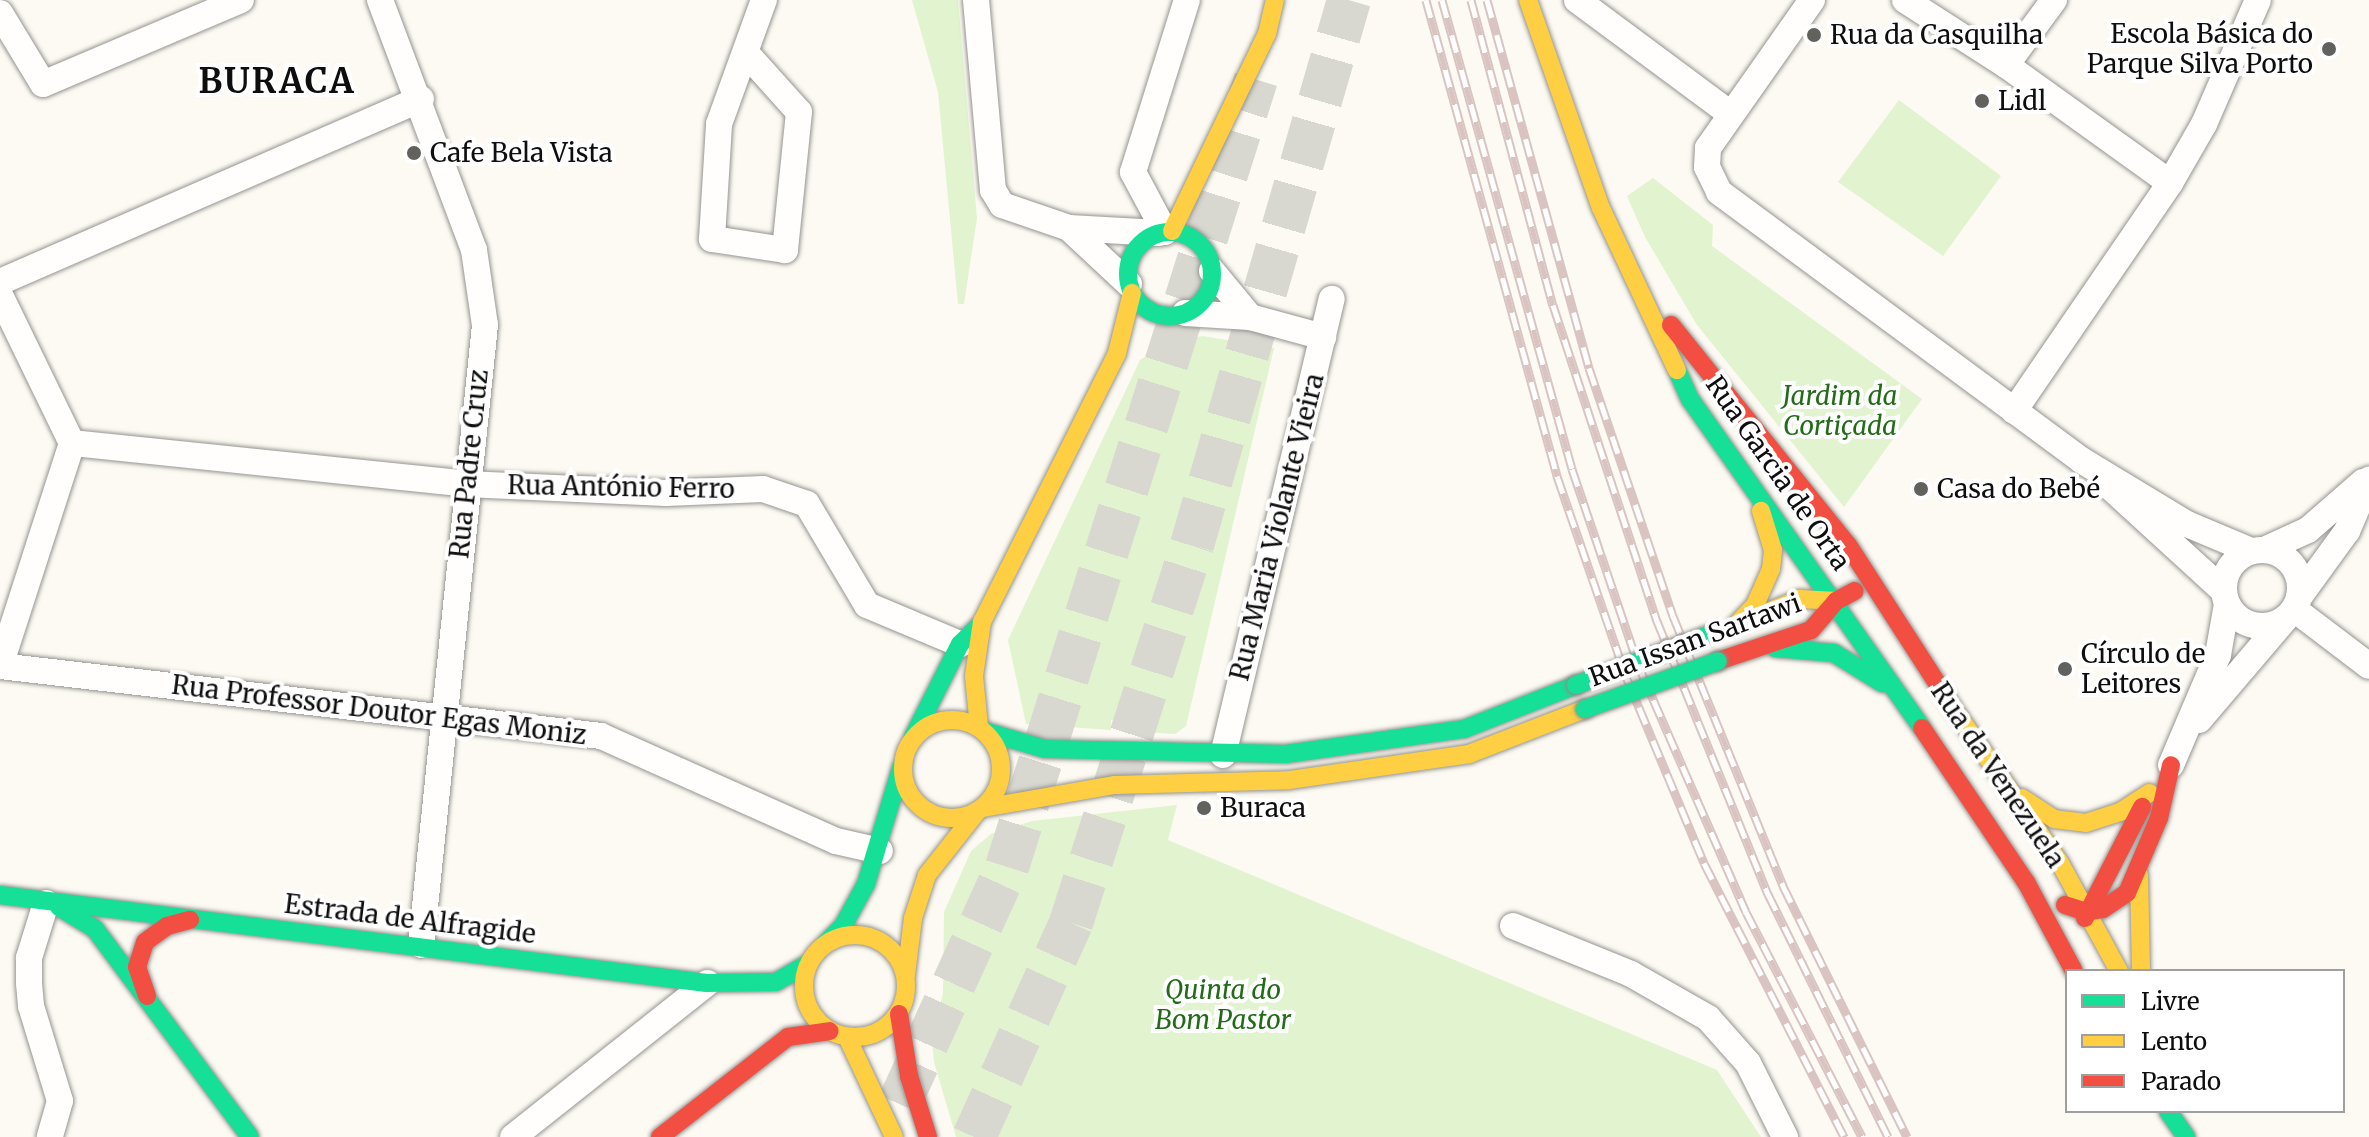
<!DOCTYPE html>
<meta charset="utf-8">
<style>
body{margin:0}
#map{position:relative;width:2369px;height:1137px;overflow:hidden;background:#fcfaf2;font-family:Merriweather,serif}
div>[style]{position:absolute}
.green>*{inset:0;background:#e2f3d0}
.highway-tunnel>*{height:44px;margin-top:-22px;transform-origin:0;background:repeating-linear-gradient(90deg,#d8d7d0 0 44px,transparent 0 66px)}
.roads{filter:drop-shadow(0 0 2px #959491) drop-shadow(0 0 2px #959491)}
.street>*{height:26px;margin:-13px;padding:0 13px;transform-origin:13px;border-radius:13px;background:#fffefd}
.street>.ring{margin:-13px;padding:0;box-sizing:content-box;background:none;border:26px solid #fffefd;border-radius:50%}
.fast>*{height:18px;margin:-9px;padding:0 9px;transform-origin:9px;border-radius:9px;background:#16e098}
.fast>.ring{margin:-9px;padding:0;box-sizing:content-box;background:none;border:18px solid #16e098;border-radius:50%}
.slow>*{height:18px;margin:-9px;padding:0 9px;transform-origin:9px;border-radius:9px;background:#ffcf43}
.slow>.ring{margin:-9px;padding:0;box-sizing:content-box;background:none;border:18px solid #ffcf43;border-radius:50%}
.jam>*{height:18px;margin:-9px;padding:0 9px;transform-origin:9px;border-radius:9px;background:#f24e42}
.rail>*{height:9px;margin-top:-4.5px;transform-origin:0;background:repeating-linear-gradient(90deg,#fff 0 18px,#d9c4c2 0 36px);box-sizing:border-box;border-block:2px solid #d9c4c2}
.bridges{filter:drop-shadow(0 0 2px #8c8b87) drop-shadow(0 0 2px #8c8b87)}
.fast-bridge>*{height:18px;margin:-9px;padding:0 9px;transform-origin:9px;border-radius:9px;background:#16e098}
.dots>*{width:22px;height:22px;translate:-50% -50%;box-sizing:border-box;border:4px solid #fff;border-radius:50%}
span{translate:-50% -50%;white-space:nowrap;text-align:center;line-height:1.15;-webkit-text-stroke:8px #fff;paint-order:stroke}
.poi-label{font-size:26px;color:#0e0e0e}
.right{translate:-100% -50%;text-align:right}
.left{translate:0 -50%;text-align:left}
.park-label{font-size:26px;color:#226c18;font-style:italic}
.street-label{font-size:26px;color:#0e0e0e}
.district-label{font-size:34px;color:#0e0e0e;font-weight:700;letter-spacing:2px}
.legend{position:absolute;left:2065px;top:969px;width:280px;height:144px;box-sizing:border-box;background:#fff;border:2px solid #9f9f9f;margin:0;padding:10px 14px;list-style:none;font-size:24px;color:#0e0e0e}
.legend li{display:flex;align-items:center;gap:16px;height:40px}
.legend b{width:40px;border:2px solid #9f9f9f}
</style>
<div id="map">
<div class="green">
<i style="clip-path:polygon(912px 0,958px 0,977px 218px,964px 304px,958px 304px,938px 92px)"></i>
<i style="clip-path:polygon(1899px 100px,2001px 176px,1943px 256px,1838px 182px)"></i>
<i style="clip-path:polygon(1653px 178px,1713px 225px,1712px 246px,1922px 399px,1844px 507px,1697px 325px,1645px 237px,1627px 196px)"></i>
<i style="clip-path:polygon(1203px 336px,1274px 348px,1186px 726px,1175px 734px,1139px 732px,1139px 722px,1111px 720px,1111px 730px,1026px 724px,1008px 640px,1140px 360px,1168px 342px)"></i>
<i style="clip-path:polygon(1177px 805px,1168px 840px,1717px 1070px,1761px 1137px,956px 1137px,934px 1062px,932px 1038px,943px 993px,944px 912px,971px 851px,991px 834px,1032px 821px)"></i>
</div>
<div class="highway-tunnel">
<i style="left:899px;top:1104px;width:260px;rotate:-65.5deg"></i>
<i style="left:1007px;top:867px;width:826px;rotate:-72.46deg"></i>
<i style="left:974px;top:1137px;width:235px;rotate:-65.6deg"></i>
<i style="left:1071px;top:923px;width:397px;rotate:-72.2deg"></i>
<i style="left:1192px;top:545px;width:567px;rotate:-73.93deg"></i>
</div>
<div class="roads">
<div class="street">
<i style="left:380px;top:0;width:267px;rotate:69.4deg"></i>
<i style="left:474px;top:250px;width:76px;rotate:81.7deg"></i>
<i style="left:485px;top:325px;width:623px;rotate:95.89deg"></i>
<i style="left:976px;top:0;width:191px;rotate:84.9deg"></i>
<i style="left:993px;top:190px;width:17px;rotate:59deg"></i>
<i style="left:1002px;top:205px;width:71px;rotate:18.9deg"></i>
<i style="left:1069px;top:228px;width:90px;rotate:3.2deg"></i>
<i style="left:1577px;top:0;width:189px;rotate:36.6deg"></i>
<i style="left:1812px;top:0;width:181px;rotate:125.1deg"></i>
<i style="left:1708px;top:148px;width:19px;rotate:93deg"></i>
<i style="left:1707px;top:167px;width:28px;rotate:64deg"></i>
<i style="left:1719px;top:192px;width:450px;rotate:36.5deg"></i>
<i style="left:2081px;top:460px;width:124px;rotate:31.1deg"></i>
<i style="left:2187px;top:524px;width:69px;rotate:22.9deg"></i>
<i style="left:1905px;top:0;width:120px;rotate:32.8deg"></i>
<i style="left:2006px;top:65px;width:202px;rotate:35.7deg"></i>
<i style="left:0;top:13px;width:83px;rotate:58.8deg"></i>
<i style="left:43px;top:84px;width:215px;rotate:-23deg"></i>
<i style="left:746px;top:53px;width:79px;rotate:48.1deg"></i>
<i style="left:799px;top:112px;width:139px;rotate:95.8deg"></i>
<i style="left:785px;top:250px;width:74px;rotate:-171.4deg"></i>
<i style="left:712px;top:239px;width:115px;rotate:-86.5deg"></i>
<i style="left:719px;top:124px;width:132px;rotate:-70.1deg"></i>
<i style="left:2006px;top:65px;width:81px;rotate:-53.6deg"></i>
<i style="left:1069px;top:228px;width:82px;rotate:43deg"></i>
<i style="left:1165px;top:232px;width:68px;rotate:-118.1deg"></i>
<i style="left:1133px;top:172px;width:180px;rotate:-72.6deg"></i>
<i style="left:1212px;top:271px;width:60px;rotate:50.4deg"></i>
<i style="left:0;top:282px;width:459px;rotate:-23.5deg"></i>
<i style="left:0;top:295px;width:165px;rotate:64.1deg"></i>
<i style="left:1185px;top:313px;width:65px;rotate:3.5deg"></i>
<i style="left:1250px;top:317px;width:76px;rotate:15.3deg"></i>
<i style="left:2014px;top:411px;width:276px;rotate:-55.6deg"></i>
<i style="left:2170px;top:183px;width:68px;rotate:-60deg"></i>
<i style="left:2204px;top:124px;width:135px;rotate:-66.5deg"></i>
<i style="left:72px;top:443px;width:396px;rotate:5.9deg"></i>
<i style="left:466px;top:484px;width:200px;rotate:2.6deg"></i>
<i style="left:666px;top:493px;width:97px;rotate:-2.4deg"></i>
<i style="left:763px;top:489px;width:46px;rotate:18.8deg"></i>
<i style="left:807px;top:504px;width:117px;rotate:59.3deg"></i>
<i style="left:867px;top:605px;width:101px;rotate:22.8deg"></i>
<i style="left:2110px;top:487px;width:154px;rotate:42.4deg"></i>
<i style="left:2264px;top:550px;width:48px;rotate:-24.4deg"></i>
<i style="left:2308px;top:530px;width:73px;rotate:-41.1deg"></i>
<i class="ring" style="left:2224px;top:550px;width:50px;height:50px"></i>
<i style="left:2299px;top:597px;width:82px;rotate:-54deg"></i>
<i style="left:2347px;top:531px;width:56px;rotate:-66.7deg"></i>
<i style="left:2294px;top:609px;width:94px;rotate:37.2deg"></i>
<i style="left:0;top:666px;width:605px;rotate:6.64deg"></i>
<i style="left:601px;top:736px;width:257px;rotate:24.1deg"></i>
<i style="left:836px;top:841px;width:45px;rotate:12.8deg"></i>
<i style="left:0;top:666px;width:234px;rotate:-72.1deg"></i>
<i style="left:2199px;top:720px;width:133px;rotate:-49.6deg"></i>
<i style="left:1223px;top:755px;width:469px;rotate:-76.6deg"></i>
<i style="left:2171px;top:765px;width:120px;rotate:-66.9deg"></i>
<i style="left:2218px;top:655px;width:52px;rotate:-80deg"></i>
<i style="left:46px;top:903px;width:58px;rotate:107.2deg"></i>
<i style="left:29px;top:958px;width:25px;rotate:90deg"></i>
<i style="left:29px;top:983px;width:23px;rotate:85deg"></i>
<i style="left:31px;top:1006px;width:99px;rotate:73deg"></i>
<i style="left:60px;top:1101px;width:37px;rotate:106deg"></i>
<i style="left:1513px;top:926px;width:127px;rotate:22.1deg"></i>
<i style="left:1631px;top:974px;width:89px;rotate:29.7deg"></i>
<i style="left:1708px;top:1018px;width:60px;rotate:48.4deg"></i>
<i style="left:1748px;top:1063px;width:83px;rotate:63.4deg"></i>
<i style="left:513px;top:1137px;width:248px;rotate:-38.4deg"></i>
</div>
<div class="fast">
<i class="ring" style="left:1128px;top:232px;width:66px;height:66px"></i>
<i style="left:1677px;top:370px;width:32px;rotate:66deg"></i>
<i style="left:1690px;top:399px;width:403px;rotate:54.8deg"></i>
<i style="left:1775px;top:648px;width:59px;rotate:4.8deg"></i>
<i style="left:1834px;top:653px;width:57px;rotate:32deg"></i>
<i style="left:984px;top:731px;width:64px;rotate:16.4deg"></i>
<i style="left:1045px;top:749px;width:241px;rotate:1.2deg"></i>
<i style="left:1286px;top:754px;width:180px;rotate:-8deg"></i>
<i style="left:1464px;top:729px;width:120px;rotate:-21.4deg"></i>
<i style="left:912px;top:739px;width:106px;rotate:-63.2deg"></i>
<i style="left:960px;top:644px;width:29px;rotate:-44deg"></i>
<i style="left:0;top:895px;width:712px;rotate:7.1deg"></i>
<i style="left:707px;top:983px;width:69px;rotate:-0.8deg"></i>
<i style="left:776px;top:982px;width:38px;rotate:-30deg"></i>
<i style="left:59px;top:907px;width:42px;rotate:31.4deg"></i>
<i style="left:95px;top:929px;width:259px;rotate:53.3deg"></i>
<i style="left:824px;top:945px;width:27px;rotate:-45deg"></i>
<i style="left:843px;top:926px;width:48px;rotate:-61.3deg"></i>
<i style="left:866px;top:884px;width:124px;rotate:-73.2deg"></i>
<i style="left:2168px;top:1111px;width:32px;rotate:55deg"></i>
</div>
<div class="slow">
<i style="left:1528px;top:0;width:220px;rotate:70.7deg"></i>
<i style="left:1601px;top:208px;width:179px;rotate:64.9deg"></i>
<i style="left:1172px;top:231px;width:219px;rotate:-64.3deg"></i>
<i style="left:1267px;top:34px;width:35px;rotate:-77deg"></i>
<i style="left:1738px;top:624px;width:67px;rotate:-22deg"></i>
<i style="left:1800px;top:599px;width:36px;rotate:3deg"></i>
<i style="left:1736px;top:625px;width:28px;rotate:-46deg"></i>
<i style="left:1755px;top:605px;width:39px;rotate:-66deg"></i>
<i style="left:1771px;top:569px;width:19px;rotate:-84deg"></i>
<i style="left:1773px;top:550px;width:41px;rotate:-107.1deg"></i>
<i style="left:1951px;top:705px;width:192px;rotate:55.4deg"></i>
<i style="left:2060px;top:863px;width:123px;rotate:61.4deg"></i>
<i class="ring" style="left:903px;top:720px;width:80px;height:80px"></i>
<i style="left:979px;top:727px;width:51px;rotate:-95.6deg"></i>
<i style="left:974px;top:676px;width:55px;rotate:-81.6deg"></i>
<i style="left:982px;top:622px;width:301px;rotate:-63.3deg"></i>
<i style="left:1117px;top:353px;width:62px;rotate:-76deg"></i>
<i style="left:2022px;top:798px;width:38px;rotate:33deg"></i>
<i style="left:2054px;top:819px;width:32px;rotate:7deg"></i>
<i style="left:2086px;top:823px;width:36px;rotate:-18deg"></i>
<i style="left:2120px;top:812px;width:35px;rotate:-33deg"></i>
<i style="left:983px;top:808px;width:134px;rotate:-9.9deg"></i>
<i style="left:1115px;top:785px;width:174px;rotate:-1.6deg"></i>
<i style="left:1289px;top:780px;width:182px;rotate:-8.2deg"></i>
<i style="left:1469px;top:754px;width:124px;rotate:-21.2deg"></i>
<i style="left:2139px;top:875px;width:96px;rotate:88.8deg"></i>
<i class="ring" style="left:804px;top:935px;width:84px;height:84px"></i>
<i style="left:906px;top:975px;width:57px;rotate:-83deg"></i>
<i style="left:913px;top:918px;width:45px;rotate:-72deg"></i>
<i style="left:927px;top:875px;width:79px;rotate:-51.7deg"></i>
<i style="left:847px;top:1037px;width:110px;rotate:64.8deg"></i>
</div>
<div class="jam">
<i style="left:1671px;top:325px;width:282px;rotate:51.2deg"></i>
<i style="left:1848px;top:545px;width:190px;rotate:57.2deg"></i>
<i style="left:1718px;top:661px;width:98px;rotate:-18.4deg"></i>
<i style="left:1811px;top:630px;width:38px;rotate:-49deg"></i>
<i style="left:1836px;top:601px;width:21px;rotate:-28deg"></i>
<i style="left:1922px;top:728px;width:186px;rotate:56deg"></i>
<i style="left:2026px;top:882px;width:101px;rotate:61.7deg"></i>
<i style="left:2065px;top:905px;width:23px;rotate:18deg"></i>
<i style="left:2087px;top:912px;width:16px;rotate:-11deg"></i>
<i style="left:2103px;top:909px;width:29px;rotate:-34deg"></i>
<i style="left:2127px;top:893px;width:82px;rotate:-66.9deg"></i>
<i style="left:2159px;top:818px;width:54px;rotate:-77.2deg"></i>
<i style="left:2085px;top:918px;width:125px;rotate:-62.8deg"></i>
<i style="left:147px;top:996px;width:31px;rotate:-109deg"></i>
<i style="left:137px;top:967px;width:26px;rotate:-72deg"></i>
<i style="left:145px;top:942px;width:27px;rotate:-36deg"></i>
<i style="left:167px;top:926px;width:24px;rotate:-15deg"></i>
<i style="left:899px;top:1014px;width:63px;rotate:80.8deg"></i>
<i style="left:909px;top:1076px;width:64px;rotate:72.7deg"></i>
<i style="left:660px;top:1137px;width:162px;rotate:-38deg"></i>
<i style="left:788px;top:1037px;width:42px;rotate:-8.1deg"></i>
</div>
</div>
<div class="rail">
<i style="left:1426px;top:0;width:494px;rotate:74.6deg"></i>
<i style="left:1557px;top:476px;width:209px;rotate:71deg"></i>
<i style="left:1625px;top:674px;width:205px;rotate:67.3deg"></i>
<i style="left:1704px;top:863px;width:308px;rotate:62.9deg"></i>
<i style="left:1442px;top:0;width:487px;rotate:74.5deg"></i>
<i style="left:1572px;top:469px;width:209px;rotate:71.3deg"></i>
<i style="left:1639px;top:667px;width:267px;rotate:66.4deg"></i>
<i style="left:1746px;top:912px;width:253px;rotate:62.7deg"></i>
<i style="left:1471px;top:0;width:316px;rotate:75deg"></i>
<i style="left:1553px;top:305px;width:333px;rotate:71.8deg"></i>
<i style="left:1657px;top:621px;width:295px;rotate:67.9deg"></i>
<i style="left:1768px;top:894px;width:271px;rotate:63.7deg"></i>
<i style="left:1487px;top:0;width:382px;rotate:74.5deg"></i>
<i style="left:1589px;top:368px;width:262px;rotate:71.3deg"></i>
<i style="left:1673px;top:616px;width:292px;rotate:67.8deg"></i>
<i style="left:1783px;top:886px;width:280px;rotate:63.7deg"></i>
</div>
<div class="bridges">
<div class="fast-bridge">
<i style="left:1576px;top:685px;width:141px;rotate:-20.7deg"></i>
<i style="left:1585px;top:709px;width:141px;rotate:-19.8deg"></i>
</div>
</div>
<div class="dots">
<i style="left:1814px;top:35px;background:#61615e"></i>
<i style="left:2329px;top:49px;background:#61615e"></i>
<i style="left:1982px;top:101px;background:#61615e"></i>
<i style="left:414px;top:153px;background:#61615e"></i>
<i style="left:1921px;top:489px;background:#61615e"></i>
<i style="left:2065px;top:669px;background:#61615e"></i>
<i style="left:1204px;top:808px;background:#61615e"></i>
</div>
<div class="poi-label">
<span class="right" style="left:2313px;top:49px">Escola Básica do<br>Parque Silva Porto</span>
<span class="left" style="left:1830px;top:35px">Rua da Casquilha</span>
<span class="left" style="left:1998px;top:101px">Lidl</span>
<span class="left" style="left:430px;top:153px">Cafe Bela Vista</span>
<span class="left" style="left:1937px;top:489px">Casa do Bebé</span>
<span class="left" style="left:2081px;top:669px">Círculo de<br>Leitores</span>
<span class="left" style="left:1220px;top:808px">Buraca</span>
</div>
<div class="park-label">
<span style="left:1840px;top:411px">Jardim da<br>Cortiçada</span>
<span style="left:1223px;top:1005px">Quinta do<br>Bom Pastor</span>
</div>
<div class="street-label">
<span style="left:469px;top:464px;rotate:-84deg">Rua Padre Cruz</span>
<span style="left:1778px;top:473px;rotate:55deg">Rua Garcia de Orta</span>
<span style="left:621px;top:487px;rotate:1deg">Rua António Ferro</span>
<span style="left:1277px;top:527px;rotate:-76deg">Rua Maria Violante Vieira</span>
<span style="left:1695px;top:640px;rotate:-20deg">Rua Issan Sartawi</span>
<span style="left:379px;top:710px;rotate:7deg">Rua Professor Doutor Egas Moniz</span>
<span style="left:1998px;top:775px;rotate:56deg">Rua da Venezuela</span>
<span style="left:410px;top:919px;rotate:7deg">Estrada de Alfragide</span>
</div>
<div class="district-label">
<span style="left:277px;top:82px">BURACA</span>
</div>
<ul class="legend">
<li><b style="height:10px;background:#16e098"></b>Livre</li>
<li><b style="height:10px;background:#ffcf43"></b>Lento</li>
<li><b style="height:10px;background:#f24e42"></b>Parado</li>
</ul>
</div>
